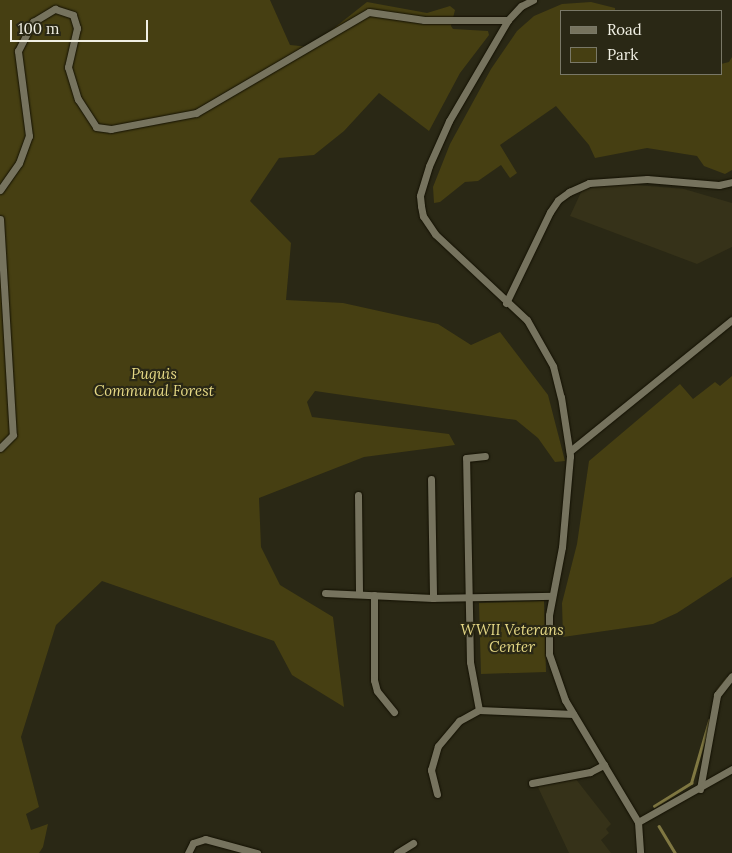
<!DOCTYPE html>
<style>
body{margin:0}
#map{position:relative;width:732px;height:853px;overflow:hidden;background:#2a2815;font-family:Lora,serif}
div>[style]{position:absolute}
.built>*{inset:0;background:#363219}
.green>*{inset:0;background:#463f12}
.stream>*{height:2.5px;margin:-1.25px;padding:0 1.25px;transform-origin:1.25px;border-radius:1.25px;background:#807842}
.roads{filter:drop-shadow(0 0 1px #131002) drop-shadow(0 0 1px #131002)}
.minor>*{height:7px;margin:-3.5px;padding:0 3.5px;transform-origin:3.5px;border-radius:3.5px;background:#76735e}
span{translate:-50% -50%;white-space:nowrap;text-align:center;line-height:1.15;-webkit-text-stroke:4.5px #2a2815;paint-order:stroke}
.park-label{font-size:15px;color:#e5d885;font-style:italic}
.legend{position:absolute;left:560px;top:10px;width:162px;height:65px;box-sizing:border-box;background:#2a2815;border:1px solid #797867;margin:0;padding:6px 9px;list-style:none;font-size:15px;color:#f0efe3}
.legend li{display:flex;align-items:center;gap:10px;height:25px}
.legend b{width:25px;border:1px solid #797867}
.scale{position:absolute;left:10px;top:20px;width:138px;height:22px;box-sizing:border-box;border:2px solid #f0efe3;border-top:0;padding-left:6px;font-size:15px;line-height:18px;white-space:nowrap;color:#f0efe3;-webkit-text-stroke:4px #2a2815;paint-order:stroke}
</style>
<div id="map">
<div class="built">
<i style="clip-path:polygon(625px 184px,684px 189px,732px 203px,732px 247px,697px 264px,570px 216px,583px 188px)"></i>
<i style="clip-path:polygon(575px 778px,611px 824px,606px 829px,609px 833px,601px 840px,611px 853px,569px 853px,537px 785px)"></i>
</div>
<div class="green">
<i style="clip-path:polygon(0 0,270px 0,290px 45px,310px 47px,367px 2px,427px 13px,450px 6px,455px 10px,451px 26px,453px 29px,488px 31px,489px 35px,460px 73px,429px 131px,379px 93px,344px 131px,314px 155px,279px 158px,250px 201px,291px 243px,286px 300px,343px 303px,438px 324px,471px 345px,500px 332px,548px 395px,565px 461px,555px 462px,538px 438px,516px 420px,315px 391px,307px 402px,312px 417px,449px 434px,455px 445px,364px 457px,259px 498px,261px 547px,280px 585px,333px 617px,344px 707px,292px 675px,274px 641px,102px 581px,56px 625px,21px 737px,39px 807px,26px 814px,31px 830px,48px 824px,43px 847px,39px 853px,0 853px)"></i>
<i style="clip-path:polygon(591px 2px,615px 8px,615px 11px,561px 11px,561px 74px,721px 74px,721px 64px,729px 62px,732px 57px,732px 170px,725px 174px,704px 166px,697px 156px,647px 148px,595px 158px,589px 145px,556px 106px,500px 145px,517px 173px,510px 178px,501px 165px,478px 181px,465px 182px,440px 202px,434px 203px,433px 187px,450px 144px,491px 69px,517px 31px,534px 16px,562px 4px)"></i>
<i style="clip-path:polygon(732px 376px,732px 577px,677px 613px,653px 624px,563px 637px,562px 603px,577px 544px,589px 461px,680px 384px,693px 399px,715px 382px,720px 386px)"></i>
<i style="clip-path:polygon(544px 601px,546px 672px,481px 674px,479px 603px)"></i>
</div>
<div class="stream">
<i style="left:717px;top:691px;width:16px;rotate:-52deg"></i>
<i style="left:654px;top:806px;width:44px;rotate:-31.9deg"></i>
<i style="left:691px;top:783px;width:65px;rotate:-73.8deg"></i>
<i style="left:659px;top:826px;width:31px;rotate:59deg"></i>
</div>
<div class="roads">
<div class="minor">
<i style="left:533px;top:0;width:13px;rotate:153deg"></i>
<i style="left:521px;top:6px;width:19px;rotate:133deg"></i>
<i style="left:508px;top:20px;width:117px;rotate:120.3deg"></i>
<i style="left:449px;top:121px;width:49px;rotate:114deg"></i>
<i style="left:429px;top:166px;width:31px;rotate:107deg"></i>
<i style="left:420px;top:196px;width:10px;rotate:84deg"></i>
<i style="left:421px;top:206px;width:10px;rotate:79deg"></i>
<i style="left:423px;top:216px;width:22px;rotate:56deg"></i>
<i style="left:435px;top:234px;width:126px;rotate:43.1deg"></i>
<i style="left:527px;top:320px;width:53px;rotate:60.5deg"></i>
<i style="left:553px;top:366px;width:32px;rotate:76deg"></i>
<i style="left:561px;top:397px;width:60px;rotate:81.3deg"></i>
<i style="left:570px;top:456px;width:91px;rotate:95deg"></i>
<i style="left:562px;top:547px;width:69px;rotate:100.8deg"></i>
<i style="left:549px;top:615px;width:39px;rotate:90deg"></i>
<i style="left:549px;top:654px;width:49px;rotate:70.8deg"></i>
<i style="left:565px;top:700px;width:142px;rotate:59.1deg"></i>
<i style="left:638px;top:822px;width:31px;rotate:86deg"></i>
<i style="left:0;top:190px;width:33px;rotate:-55deg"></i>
<i style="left:19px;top:163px;width:29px;rotate:-70deg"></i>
<i style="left:29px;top:136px;width:86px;rotate:-97.4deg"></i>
<i style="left:18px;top:51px;width:33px;rotate:-63deg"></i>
<i style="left:33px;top:22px;width:26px;rotate:-31deg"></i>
<i style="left:55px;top:9px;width:19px;rotate:18deg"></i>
<i style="left:73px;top:15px;width:14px;rotate:73deg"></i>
<i style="left:77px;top:28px;width:40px;rotate:103deg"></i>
<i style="left:68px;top:67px;width:34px;rotate:73deg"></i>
<i style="left:78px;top:99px;width:33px;rotate:57deg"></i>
<i style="left:96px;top:127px;width:15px;rotate:8deg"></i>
<i style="left:111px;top:129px;width:86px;rotate:-10.7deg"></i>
<i style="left:196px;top:113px;width:200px;rotate:-30.3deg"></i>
<i style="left:369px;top:12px;width:56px;rotate:8.3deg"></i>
<i style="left:424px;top:20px;width:84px"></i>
<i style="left:0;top:219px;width:216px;rotate:86.6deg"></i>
<i style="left:13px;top:435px;width:18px;rotate:135deg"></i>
<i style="left:506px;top:303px;width:101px;rotate:-64.2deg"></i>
<i style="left:550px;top:212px;width:14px;rotate:-56deg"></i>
<i style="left:558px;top:200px;width:14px;rotate:-36deg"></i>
<i style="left:569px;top:192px;width:22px;rotate:-24deg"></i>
<i style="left:589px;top:183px;width:58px;rotate:-3.9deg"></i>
<i style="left:647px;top:179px;width:72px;rotate:4.8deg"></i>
<i style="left:719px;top:185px;width:13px;rotate:-13deg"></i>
<i style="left:570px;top:451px;width:208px;rotate:-39deg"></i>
<i style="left:431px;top:479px;width:119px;rotate:89deg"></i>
<i style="left:358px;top:495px;width:99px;rotate:89.4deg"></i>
<i style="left:325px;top:593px;width:108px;rotate:2.7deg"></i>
<i style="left:433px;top:598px;width:119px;rotate:-1deg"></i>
<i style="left:374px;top:595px;width:85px;rotate:90deg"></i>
<i style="left:374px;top:680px;width:11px;rotate:75deg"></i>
<i style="left:377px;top:691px;width:27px;rotate:51deg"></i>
<i style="left:479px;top:710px;width:94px;rotate:2.4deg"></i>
<i style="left:532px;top:783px;width:59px;rotate:-10.7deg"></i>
<i style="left:590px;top:772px;width:16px;rotate:-27deg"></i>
<i style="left:700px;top:789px;width:96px;rotate:-79.7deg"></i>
<i style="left:717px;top:695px;width:24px;rotate:-52deg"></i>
<i style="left:437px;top:794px;width:25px;rotate:-104deg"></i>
<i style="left:431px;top:770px;width:25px;rotate:-74deg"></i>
<i style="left:438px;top:746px;width:33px;rotate:-50deg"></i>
<i style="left:459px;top:721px;width:23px;rotate:-29deg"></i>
<i style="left:479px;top:710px;width:49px;rotate:-100.6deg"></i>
<i style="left:470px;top:662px;width:204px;rotate:-91.1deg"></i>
<i style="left:466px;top:458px;width:19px;rotate:-6deg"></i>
<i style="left:638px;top:822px;width:108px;rotate:-29.4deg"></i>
<i style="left:188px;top:853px;width:11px;rotate:-63deg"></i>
<i style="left:193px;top:843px;width:13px;rotate:-18deg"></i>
<i style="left:205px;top:839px;width:54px;rotate:15.1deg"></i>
<i style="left:397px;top:853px;width:19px;rotate:-32deg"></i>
</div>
</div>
<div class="park-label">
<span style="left:154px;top:382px">Puguis<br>Communal Forest</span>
<span style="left:512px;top:638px">WWII Veterans<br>Center</span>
</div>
<ul class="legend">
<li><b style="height:6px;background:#76735e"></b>Road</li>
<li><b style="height:14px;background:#463f12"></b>Park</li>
</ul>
<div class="scale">100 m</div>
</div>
